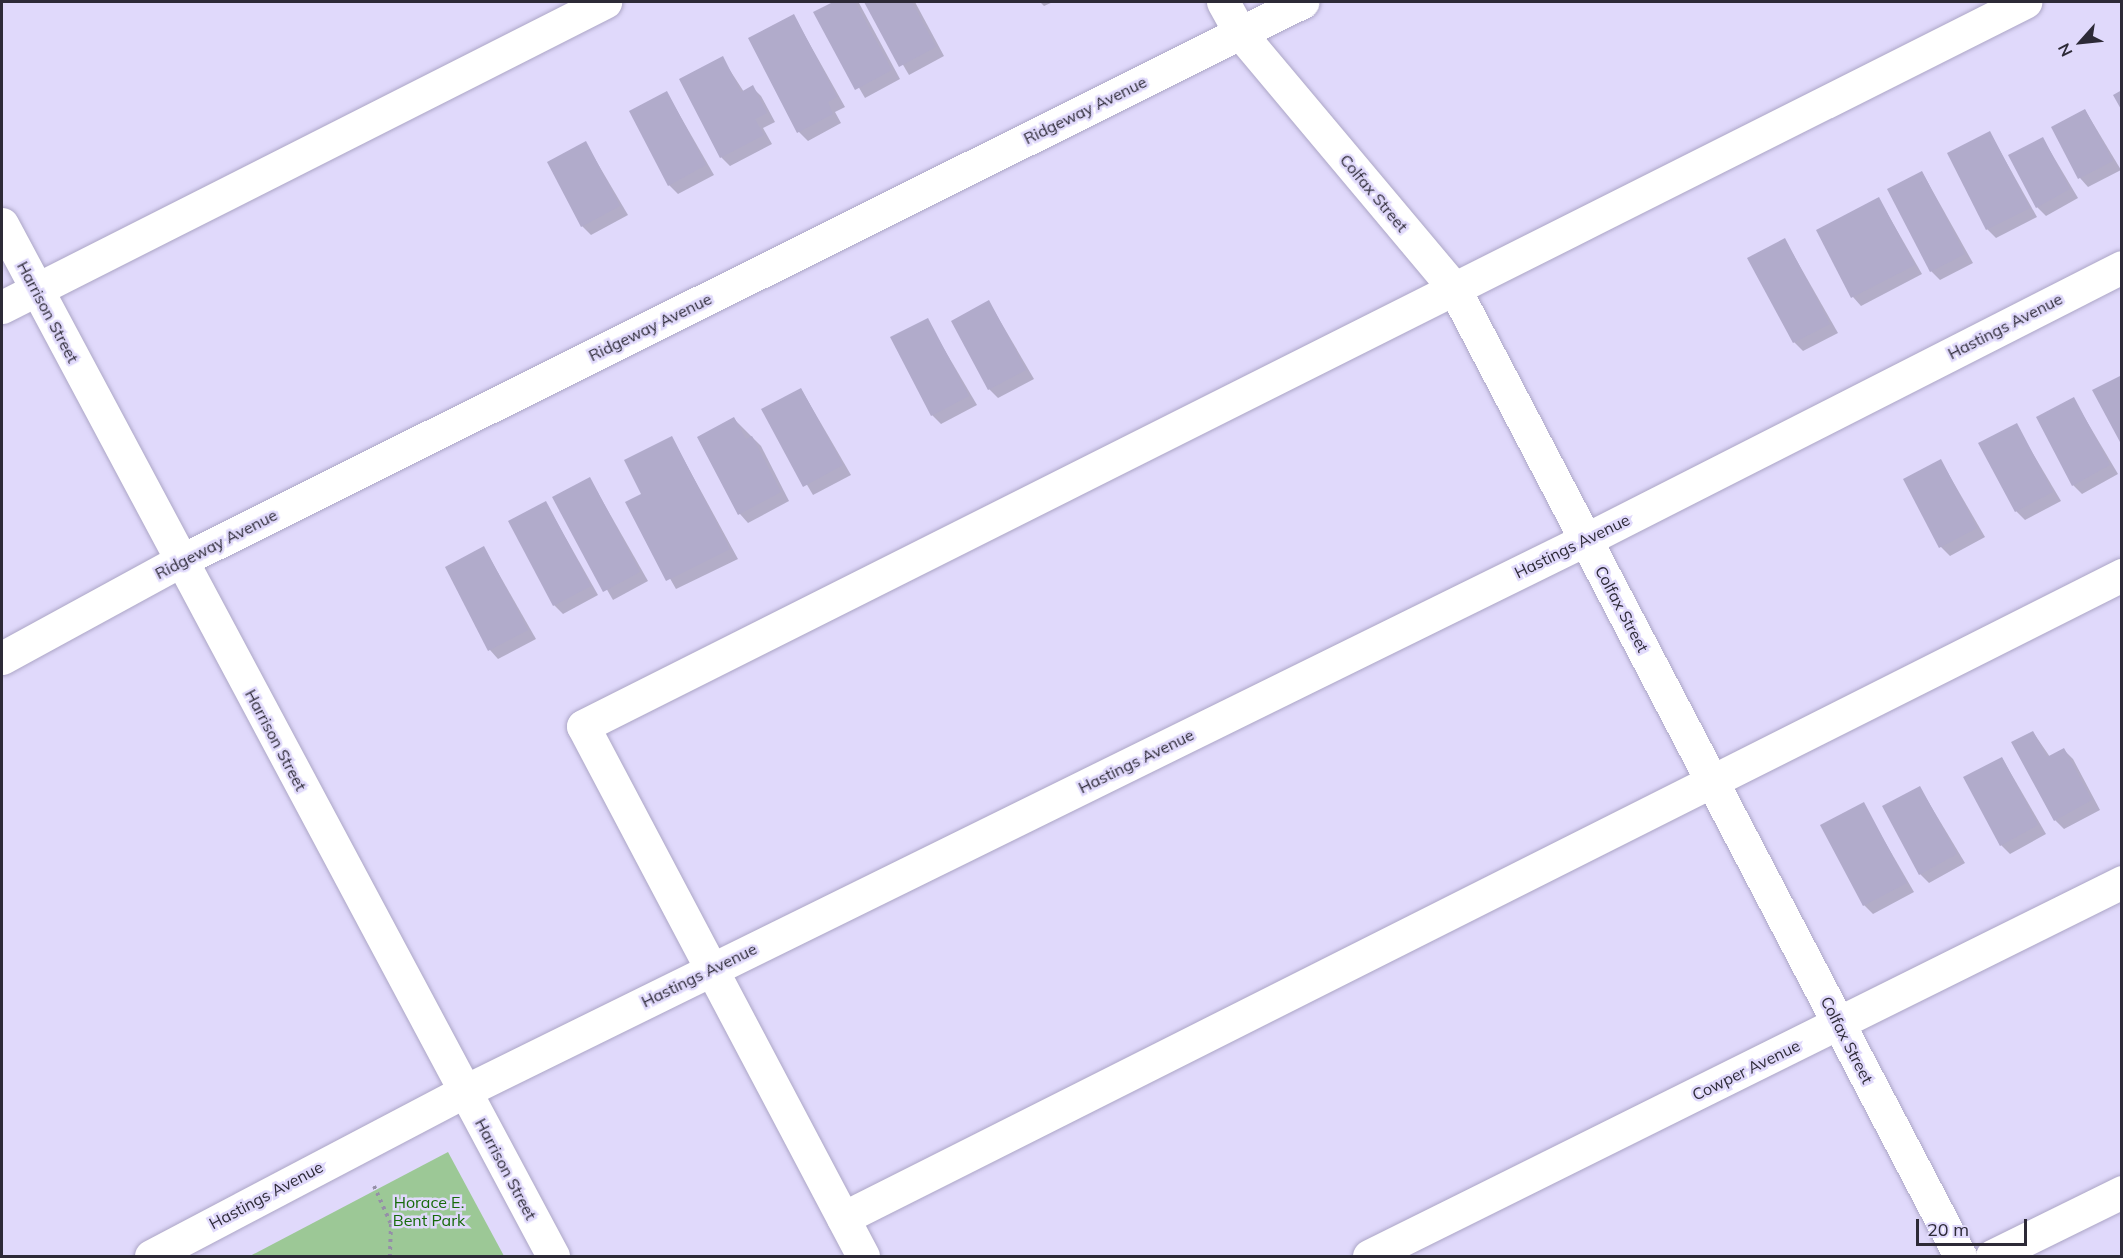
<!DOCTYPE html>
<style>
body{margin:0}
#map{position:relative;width:2123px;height:1258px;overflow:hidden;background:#e0d9fb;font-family:Mulish,sans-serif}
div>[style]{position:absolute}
.green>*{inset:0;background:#9cc896}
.shadow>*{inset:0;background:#0003}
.building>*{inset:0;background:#b1abcb}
.path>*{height:4px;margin-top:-2px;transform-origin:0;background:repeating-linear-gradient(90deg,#958fa8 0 3px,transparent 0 7.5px)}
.roads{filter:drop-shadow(0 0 2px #aca6c6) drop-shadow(0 0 2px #aca6c6)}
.minor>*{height:33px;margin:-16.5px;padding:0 16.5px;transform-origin:16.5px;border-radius:16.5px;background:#fff}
span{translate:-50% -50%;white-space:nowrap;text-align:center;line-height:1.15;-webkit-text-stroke:5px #e0d9fb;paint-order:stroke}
.street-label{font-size:16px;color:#2d2a37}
.park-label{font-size:16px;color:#166a0a}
.frame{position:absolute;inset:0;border:3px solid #2d2a37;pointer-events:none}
.north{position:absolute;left:2051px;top:12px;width:60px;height:60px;-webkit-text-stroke:4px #e0d9fb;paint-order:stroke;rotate:243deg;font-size:16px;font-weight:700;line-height:24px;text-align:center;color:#2d2a37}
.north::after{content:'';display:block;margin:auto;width:21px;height:27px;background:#2d2a37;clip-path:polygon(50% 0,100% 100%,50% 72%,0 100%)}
.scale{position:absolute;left:1916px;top:1219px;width:111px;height:27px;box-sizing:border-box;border:3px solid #2d2a37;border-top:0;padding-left:8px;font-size:18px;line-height:21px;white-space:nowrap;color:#2d2a37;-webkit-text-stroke:4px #e0d9fb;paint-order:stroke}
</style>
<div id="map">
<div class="green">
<i style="clip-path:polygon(448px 1152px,504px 1256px,250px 1256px)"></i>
</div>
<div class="shadow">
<i style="clip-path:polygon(836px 2px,859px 3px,900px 79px,865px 98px,815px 12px)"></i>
<i style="clip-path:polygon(866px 2px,915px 2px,944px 56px,909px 75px)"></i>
<i style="clip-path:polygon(1040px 2px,1053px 2px,1044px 6px)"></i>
<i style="clip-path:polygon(794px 16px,845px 107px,835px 112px,841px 123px,808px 141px,799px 132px)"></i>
<i style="clip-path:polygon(722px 58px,744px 92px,752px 87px,761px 96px,775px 122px,763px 128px,772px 144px,730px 166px,721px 157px)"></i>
<i style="clip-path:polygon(667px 93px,714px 175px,678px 194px,669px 185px)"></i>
<i style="clip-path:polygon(2085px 110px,2121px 170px,2088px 187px,2080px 178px)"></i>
<i style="clip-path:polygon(1990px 133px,2037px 217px,1996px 238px,1987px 229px)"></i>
<i style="clip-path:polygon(2043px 139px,2078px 198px,2046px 216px,2037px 207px)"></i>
<i style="clip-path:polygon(585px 142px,628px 215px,591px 235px,582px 226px)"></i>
<i style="clip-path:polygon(1922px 172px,1973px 263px,1940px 280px,1931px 271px)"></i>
<i style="clip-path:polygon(1879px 199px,1922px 274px,1861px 306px,1853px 297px)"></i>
<i style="clip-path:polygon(1785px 240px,1838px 333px,1803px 351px,1794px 342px)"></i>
<i style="clip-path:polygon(989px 302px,1034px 379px,998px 398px,989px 389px)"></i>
<i style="clip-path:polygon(927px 320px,977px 405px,941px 424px,932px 415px)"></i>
<i style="clip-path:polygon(801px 389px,851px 475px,813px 495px,763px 410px)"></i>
<i style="clip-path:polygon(2073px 398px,2118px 474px,2082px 494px,2073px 485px)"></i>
<i style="clip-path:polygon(734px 419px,761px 446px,789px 501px,748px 523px,740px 514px)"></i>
<i style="clip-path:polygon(2016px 425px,2061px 501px,2025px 520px,2016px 511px)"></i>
<i style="clip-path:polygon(672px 438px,738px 559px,676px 589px,627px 503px,643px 495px)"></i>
<i style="clip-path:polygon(1941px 461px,1985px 537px,1950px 556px,1941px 547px)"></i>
<i style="clip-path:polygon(590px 479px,648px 581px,613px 600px,554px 498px)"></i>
<i style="clip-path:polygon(546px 503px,598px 595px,563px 614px,554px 605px)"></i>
<i style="clip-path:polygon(484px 548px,536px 639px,498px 659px,490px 650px)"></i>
<i style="clip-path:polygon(2033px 732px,2050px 757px,2064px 750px,2073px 759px,2100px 810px,2064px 829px,2055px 820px)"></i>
<i style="clip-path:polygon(2002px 758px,2046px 834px,2010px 854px,2001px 845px)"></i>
<i style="clip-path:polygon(1920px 788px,1965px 863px,1929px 883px,1920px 874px)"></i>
<i style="clip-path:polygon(1863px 804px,1914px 892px,1873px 914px,1864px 905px)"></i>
</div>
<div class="building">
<i style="clip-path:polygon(833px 2px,855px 2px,892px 70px,855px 90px,813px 12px)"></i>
<i style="clip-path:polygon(864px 2px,912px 2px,936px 47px,899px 67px)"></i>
<i style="clip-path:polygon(794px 14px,837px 97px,828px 102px,833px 114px,797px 133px,748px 38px)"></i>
<i style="clip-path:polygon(723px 56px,741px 92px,753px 85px,767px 113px,755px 119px,764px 135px,720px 158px,679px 79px)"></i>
<i style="clip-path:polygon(2122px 90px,2122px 111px,2113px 95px)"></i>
<i style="clip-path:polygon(667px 91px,706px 165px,668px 186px,629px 111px)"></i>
<i style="clip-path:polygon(2085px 109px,2113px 161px,2078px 179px,2051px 127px)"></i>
<i style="clip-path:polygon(1990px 131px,2030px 208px,1986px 230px,1947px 153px)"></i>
<i style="clip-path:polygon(2043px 137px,2070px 189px,2036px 208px,2008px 155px)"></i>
<i style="clip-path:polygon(586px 141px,620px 206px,581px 227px,547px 162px)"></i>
<i style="clip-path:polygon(1922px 171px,1965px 254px,1930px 272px,1887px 189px)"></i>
<i style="clip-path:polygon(1879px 197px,1915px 265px,1851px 298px,1816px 230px)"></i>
<i style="clip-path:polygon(1785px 238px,1830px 324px,1793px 343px,1747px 258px)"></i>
<i style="clip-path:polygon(989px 300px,1026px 370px,988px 390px,951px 321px)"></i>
<i style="clip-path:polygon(928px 318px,969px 396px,931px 416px,890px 337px)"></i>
<i style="clip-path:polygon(2122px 375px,2122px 441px,2120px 442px,2092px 390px)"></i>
<i style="clip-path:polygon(801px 388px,843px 465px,803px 487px,761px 409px)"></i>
<i style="clip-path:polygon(2074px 397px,2110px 465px,2072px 486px,2036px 417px)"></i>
<i style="clip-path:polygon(734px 417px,746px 439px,752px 436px,781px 492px,738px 515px,697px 437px)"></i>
<i style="clip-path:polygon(2017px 423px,2053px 492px,2015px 512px,1978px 443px)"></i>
<i style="clip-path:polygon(672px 436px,730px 549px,666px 581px,625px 502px,641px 494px,624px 460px)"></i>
<i style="clip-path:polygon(1941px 459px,1977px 528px,1939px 548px,1903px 479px)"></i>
<i style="clip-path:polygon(590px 477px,640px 572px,603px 592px,552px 497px)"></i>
<i style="clip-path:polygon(546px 501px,591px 586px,553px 606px,508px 521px)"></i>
<i style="clip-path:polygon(484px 546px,528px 630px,488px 651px,445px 567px)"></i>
<i style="clip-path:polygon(2033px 731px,2047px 757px,2064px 748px,2092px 800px,2054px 821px,2011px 742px)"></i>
<i style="clip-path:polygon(2002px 757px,2038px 825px,2000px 846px,1963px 777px)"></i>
<i style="clip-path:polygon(1920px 786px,1957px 854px,1919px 875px,1882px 806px)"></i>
<i style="clip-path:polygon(1864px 802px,1907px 883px,1863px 906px,1820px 825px)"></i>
</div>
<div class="path">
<i style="left:374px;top:1186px;width:42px;rotate:65.9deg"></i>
<i style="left:391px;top:1224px;width:32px;rotate:92deg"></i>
</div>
<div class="roads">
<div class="minor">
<i style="left:1223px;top:2px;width:35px;rotate:61deg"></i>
<i style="left:1240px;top:33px;width:333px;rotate:50deg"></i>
<i style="left:1454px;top:288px;width:1092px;rotate:62.4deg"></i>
<i style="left:2px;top:224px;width:1170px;rotate:61.9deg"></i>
<i style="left:2px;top:307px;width:676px;rotate:-26.83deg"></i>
<i style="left:2px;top:658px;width:203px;rotate:-28.6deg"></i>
<i style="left:180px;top:561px;width:1254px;rotate:-26.48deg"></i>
<i style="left:843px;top:1218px;width:1432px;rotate:-26.69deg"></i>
<i style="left:151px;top:1256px;width:355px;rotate:-27.7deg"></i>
<i style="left:465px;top:1091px;width:1248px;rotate:-26.2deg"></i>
<i style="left:1585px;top:540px;width:602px;rotate:-26.95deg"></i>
<i style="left:863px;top:1256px;width:599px;rotate:-117.85deg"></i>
<i style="left:583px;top:726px;width:1614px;rotate:-26.66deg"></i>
<i style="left:1369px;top:1256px;width:841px;rotate:-26.41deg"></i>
<i style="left:1992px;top:1256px;width:145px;rotate:-26.2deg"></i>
</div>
</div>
<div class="street-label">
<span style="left:1085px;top:110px;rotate:-26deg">Ridgeway Avenue</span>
<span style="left:1374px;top:193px;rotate:50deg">Colfax Street</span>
<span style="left:48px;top:312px;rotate:62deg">Harrison Street</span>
<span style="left:2005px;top:326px;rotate:-27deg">Hastings Avenue</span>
<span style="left:650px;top:327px;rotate:-26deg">Ridgeway Avenue</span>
<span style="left:216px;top:544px;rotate:-27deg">Ridgeway Avenue</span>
<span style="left:1572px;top:546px;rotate:-26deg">Hastings Avenue</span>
<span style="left:1622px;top:609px;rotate:62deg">Colfax Street</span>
<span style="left:276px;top:740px;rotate:62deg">Harrison Street</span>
<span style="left:1136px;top:761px;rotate:-26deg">Hastings Avenue</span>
<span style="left:699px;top:975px;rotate:-26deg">Hastings Avenue</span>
<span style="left:1847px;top:1040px;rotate:63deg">Colfax Street</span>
<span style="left:1746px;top:1070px;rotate:-26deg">Cowper Avenue</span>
<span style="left:506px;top:1169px;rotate:62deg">Harrison Street</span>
<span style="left:266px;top:1195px;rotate:-28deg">Hastings Avenue</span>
</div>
<div class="park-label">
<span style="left:429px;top:1211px">Horace E.<br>Bent Park</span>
</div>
<div class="frame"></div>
<div class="north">N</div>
<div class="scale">20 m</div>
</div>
